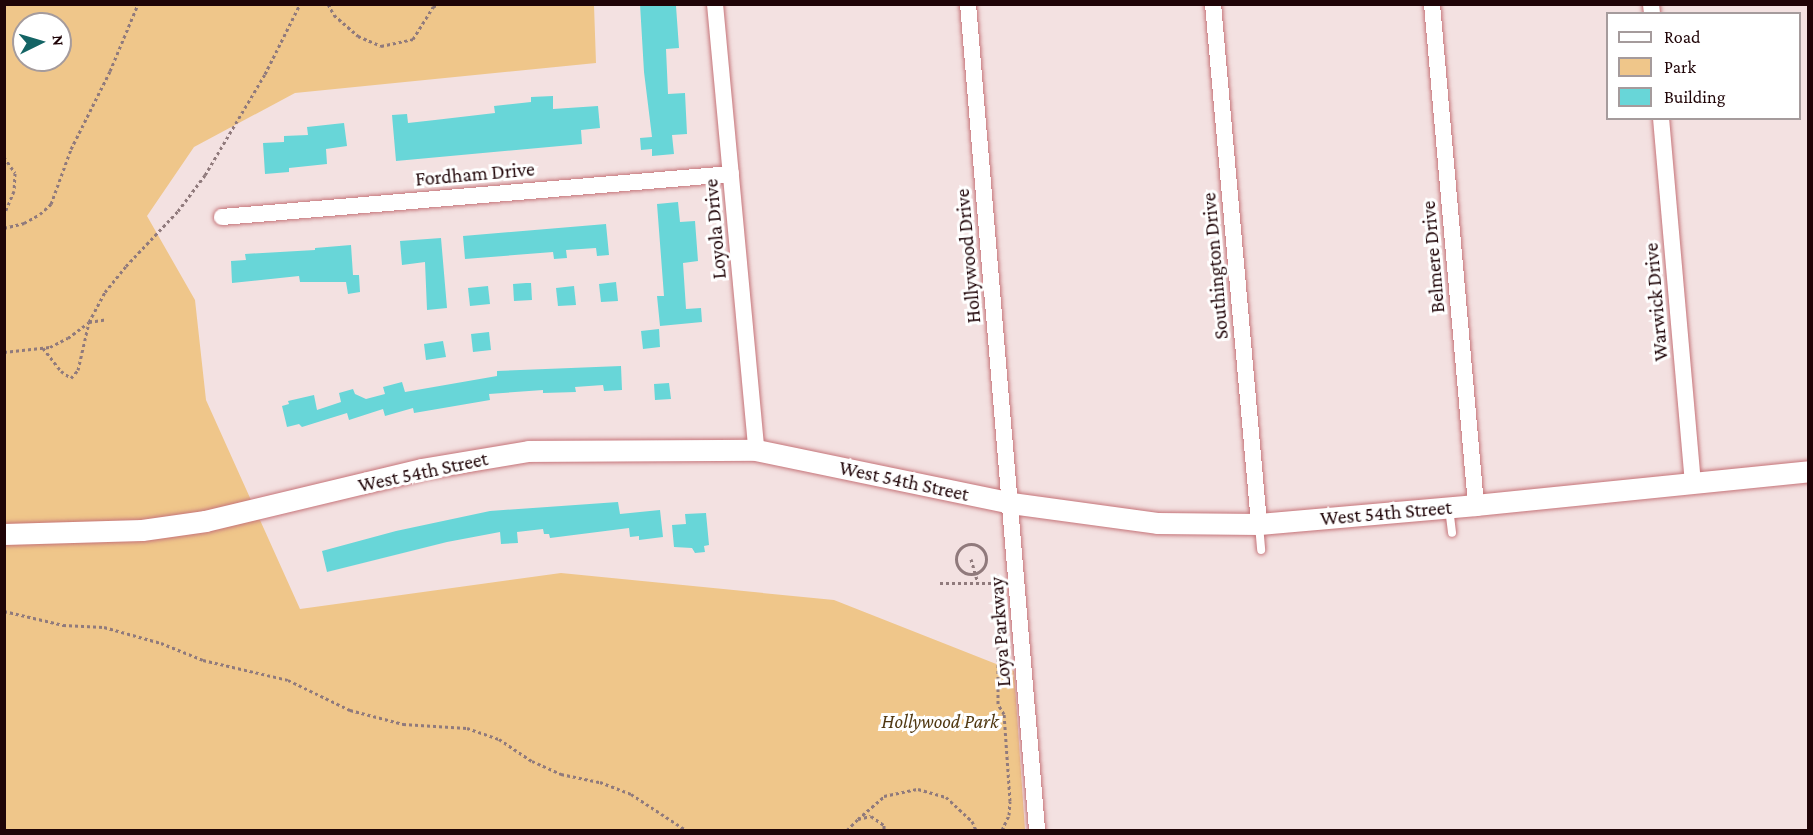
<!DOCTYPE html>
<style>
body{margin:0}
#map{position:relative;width:1813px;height:835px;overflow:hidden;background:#f3e1e1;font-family:"Crimson Pro",serif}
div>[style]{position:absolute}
.green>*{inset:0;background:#efc68a}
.building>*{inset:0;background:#68d6d8}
.path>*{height:3px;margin-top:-1.5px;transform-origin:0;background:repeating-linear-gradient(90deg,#907a7c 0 3px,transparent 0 6px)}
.path>.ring{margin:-1.5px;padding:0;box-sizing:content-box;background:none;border:3px solid #907a7c;border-radius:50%}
.roads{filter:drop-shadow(0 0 2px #c57479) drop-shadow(0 0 2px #c57479)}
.service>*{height:8px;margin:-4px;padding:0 4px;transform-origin:4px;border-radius:4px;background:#fff}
.minor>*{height:16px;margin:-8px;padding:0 8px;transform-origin:8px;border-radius:8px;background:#fff}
.tertiary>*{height:21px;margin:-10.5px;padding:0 10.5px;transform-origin:10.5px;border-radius:10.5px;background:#fff}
span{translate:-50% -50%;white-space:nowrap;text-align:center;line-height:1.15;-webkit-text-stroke:6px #fff;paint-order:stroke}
.street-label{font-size:20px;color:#1f0407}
.park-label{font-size:20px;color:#513913;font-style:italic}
.frame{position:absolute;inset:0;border:6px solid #1f0407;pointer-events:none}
.legend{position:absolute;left:1606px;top:12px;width:195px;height:108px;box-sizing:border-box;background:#fff;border:2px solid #a59b9c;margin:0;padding:8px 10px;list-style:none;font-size:18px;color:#1f0407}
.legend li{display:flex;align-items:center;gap:12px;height:30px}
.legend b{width:30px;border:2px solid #a59b9c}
.north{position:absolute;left:12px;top:12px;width:60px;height:60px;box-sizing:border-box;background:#fff;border:2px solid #a59b9c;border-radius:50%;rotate:85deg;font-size:16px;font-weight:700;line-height:24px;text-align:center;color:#1f0407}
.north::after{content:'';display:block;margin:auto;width:21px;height:27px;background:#146465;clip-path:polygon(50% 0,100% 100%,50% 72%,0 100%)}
</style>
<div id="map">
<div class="green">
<i style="clip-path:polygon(evenodd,5px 5px,594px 5px,596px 63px,295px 93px,194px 147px,147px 216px,195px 300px,206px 400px,300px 609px,561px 573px,834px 600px,1014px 671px,1025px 830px,5px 830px,5px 5px,24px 24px,60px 24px,60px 60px,24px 60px,24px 24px)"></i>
</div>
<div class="building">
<i style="clip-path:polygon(640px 4px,676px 6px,679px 48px,666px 49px,668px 94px,685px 93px,687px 134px,672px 135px,674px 154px,652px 156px,652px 149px,641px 150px,640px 138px,652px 137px,644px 72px)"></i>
<i style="clip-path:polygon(553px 96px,553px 109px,598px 106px,600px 128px,581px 130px,582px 144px,396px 161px,392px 115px,407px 114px,408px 123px,435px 120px,495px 113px,494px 106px,531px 102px,531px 97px)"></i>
<i style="clip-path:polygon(344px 123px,347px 146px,326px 149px,327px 164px,289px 168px,289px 172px,265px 174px,263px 143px,284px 142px,284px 136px,308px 135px,307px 127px)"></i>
<i style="clip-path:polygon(678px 202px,680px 222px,695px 221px,698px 261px,683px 263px,686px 309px,701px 308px,702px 322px,660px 326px,657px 296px,664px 296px,657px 204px)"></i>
<i style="clip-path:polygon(606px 224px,609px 255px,597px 256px,596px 248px,566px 250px,567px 258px,554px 259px,553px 252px,465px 259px,463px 236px)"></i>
<i style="clip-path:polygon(441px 238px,447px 308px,427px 310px,425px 262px,402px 265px,400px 241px)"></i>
<i style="clip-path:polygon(351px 245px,353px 275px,359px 275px,360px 292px,348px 294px,346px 282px,300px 282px,299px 276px,232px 283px,231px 261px,246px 260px,245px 254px,315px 250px,315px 248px)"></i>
<i style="clip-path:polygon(616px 282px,618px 301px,601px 302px,599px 284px)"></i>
<i style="clip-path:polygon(526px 283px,531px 283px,532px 300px,514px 301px,513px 284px)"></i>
<i style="clip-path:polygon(488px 286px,490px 304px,470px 306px,468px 288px)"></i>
<i style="clip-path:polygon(574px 286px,576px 305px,558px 306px,556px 288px)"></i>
<i style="clip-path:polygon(659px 329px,660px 347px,643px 349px,641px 331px)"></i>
<i style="clip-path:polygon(489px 332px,491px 350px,473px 352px,471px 334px)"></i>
<i style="clip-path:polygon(443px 341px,446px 357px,426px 360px,424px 344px)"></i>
<i style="clip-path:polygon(621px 366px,622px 390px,604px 391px,603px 385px,575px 387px,576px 392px,543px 393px,543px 390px,489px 394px,490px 400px,414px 413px,413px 408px,385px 416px,383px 409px,349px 420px,347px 413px,302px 427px,299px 424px,287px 427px,282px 406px,289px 404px,288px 401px,314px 395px,317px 410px,341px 402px,339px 393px,353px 389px,355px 394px,366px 399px,385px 394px,383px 387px,402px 382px,405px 392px,497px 376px,497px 371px)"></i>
<i style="clip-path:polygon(669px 383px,671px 399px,655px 400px,654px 384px)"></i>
<i style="clip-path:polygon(618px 502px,620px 514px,660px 510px,663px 537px,639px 540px,639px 536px,630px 537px,629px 528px,550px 538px,549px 534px,544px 534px,543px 529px,517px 532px,518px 543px,501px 544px,500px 532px,447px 542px,327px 572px,322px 551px,396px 531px,490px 511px)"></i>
<i style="clip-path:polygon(706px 513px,709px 545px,704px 546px,705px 552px,695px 553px,692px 548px,674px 547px,672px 525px,686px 524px,685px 514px)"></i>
</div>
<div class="path">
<i style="left:328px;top:4px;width:13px;rotate:61deg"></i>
<i style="left:334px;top:15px;width:32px;rotate:41deg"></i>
<i style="left:358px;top:36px;width:25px;rotate:23deg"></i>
<i style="left:381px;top:46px;width:33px;rotate:-12deg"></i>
<i style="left:413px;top:39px;width:38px;rotate:-58deg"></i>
<i style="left:433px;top:7px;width:6px;rotate:-31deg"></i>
<i style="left:4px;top:157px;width:19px;rotate:55deg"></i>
<i style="left:15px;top:173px;width:18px;rotate:93deg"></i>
<i style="left:14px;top:191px;width:25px;rotate:113deg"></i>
<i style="left:4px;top:228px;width:21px;rotate:-14deg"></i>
<i style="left:24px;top:223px;width:18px;rotate:-29deg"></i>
<i style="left:40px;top:214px;width:15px;rotate:-42deg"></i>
<i style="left:51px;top:204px;width:59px;rotate:-70deg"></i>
<i style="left:71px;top:149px;width:87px;rotate:-63.4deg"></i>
<i style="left:110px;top:71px;width:73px;rotate:-67.3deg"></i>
<i style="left:43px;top:348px;width:29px;rotate:52deg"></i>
<i style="left:61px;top:371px;width:12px;rotate:35deg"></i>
<i style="left:71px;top:378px;width:11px;rotate:-49deg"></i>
<i style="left:78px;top:370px;width:49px;rotate:-77.1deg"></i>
<i style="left:89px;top:322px;width:34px;rotate:-62deg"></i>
<i style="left:105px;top:292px;width:33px;rotate:-51deg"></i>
<i style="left:126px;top:266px;width:76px;rotate:-46.6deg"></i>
<i style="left:178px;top:211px;width:45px;rotate:-53.1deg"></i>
<i style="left:205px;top:175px;width:117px;rotate:-59.3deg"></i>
<i style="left:265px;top:74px;width:78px;rotate:-63.4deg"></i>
<i style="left:4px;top:352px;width:46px;rotate:-6.2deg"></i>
<i style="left:50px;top:347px;width:20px;rotate:-27deg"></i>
<i style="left:68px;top:338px;width:26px;rotate:-37deg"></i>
<i style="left:89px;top:322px;width:18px;rotate:-9deg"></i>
<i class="ring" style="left:956px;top:544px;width:27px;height:27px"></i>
<i style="left:971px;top:559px;width:25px;rotate:74deg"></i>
<i style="left:940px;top:583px;width:61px"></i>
<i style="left:4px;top:611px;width:61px;rotate:13.3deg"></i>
<i style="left:63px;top:625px;width:41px;rotate:2.8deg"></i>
<i style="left:104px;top:627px;width:59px;rotate:15.7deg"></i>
<i style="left:161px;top:643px;width:45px;rotate:22deg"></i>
<i style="left:203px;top:660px;width:87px;rotate:13.2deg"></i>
<i style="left:288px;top:680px;width:69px;rotate:25.8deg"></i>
<i style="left:350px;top:710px;width:55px;rotate:14.8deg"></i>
<i style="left:403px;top:724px;width:64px;rotate:3.6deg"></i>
<i style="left:467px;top:728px;width:34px;rotate:19deg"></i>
<i style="left:499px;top:739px;width:40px;rotate:34deg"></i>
<i style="left:532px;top:761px;width:32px;rotate:24deg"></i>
<i style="left:561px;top:774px;width:40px;rotate:12deg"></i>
<i style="left:600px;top:782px;width:33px;rotate:21deg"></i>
<i style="left:631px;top:794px;width:66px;rotate:33.2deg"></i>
<i style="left:858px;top:819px;width:35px;rotate:-41deg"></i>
<i style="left:884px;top:796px;width:35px;rotate:-12deg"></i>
<i style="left:918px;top:789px;width:29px;rotate:16deg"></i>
<i style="left:946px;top:797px;width:35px;rotate:43deg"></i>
<i style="left:972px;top:821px;width:10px;rotate:66deg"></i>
<i style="left:847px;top:830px;width:16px;rotate:-45deg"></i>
<i style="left:858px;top:819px;width:13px;rotate:-13deg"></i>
<i style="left:871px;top:816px;width:16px;rotate:35deg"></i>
<i style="left:884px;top:825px;width:5px;rotate:90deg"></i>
<i style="left:1002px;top:830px;width:17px;rotate:-65deg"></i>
<i style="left:1009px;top:815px;width:14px;rotate:-86deg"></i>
<i style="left:1010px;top:801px;width:87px;rotate:-93.9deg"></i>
<i style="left:1004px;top:714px;width:12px;rotate:-121deg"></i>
<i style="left:998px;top:704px;width:66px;rotate:-90deg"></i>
<i style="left:998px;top:638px;width:9px;rotate:-6deg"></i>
</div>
<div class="roads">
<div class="service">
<i style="left:1449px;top:508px;width:25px;rotate:83deg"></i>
<i style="left:1259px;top:525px;width:25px;rotate:85deg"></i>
</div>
<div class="minor">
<i style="left:715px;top:4px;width:448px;rotate:84.7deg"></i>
<i style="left:968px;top:4px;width:829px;rotate:85.22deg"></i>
<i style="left:1213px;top:4px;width:522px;rotate:84.94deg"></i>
<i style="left:1432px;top:4px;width:503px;rotate:84.98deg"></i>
<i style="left:1651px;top:4px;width:10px;rotate:84deg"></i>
<i style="left:1661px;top:118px;width:364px;rotate:85deg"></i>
<i style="left:222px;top:217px;width:511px;rotate:-4.83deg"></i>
</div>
<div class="tertiary">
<i style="left:4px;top:534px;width:138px;rotate:-1.7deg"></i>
<i style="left:142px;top:530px;width:64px;rotate:-8.1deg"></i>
<i style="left:205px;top:521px;width:222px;rotate:-13.5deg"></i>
<i style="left:421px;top:469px;width:109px;rotate:-9.5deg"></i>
<i style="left:529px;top:451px;width:227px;rotate:-0.3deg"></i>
<i style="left:756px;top:450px;width:260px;rotate:11.7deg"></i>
<i style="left:1011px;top:503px;width:147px;rotate:7.8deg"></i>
<i style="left:1157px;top:523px;width:102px;rotate:0.6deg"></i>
<i style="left:1259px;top:524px;width:218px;rotate:-5deg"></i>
<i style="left:1476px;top:505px;width:334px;rotate:-5.8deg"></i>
</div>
</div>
<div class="street-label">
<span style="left:475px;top:174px;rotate:-5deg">Fordham Drive</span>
<span style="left:715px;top:229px;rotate:-95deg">Loyola Drive</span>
<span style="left:968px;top:256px;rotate:-95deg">Hollywood Drive</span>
<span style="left:1433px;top:257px;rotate:-95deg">Belmere Drive</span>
<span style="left:1215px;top:266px;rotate:-95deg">Southington Drive</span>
<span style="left:1656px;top:302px;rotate:-95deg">Warwick Drive</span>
<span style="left:423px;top:472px;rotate:-12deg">West 54th Street</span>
<span style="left:904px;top:481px;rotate:12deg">West 54th Street</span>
<span style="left:1386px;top:513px;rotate:-5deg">West 54th Street</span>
<span style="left:1000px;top:632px;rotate:-94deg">Loya Parkway</span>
</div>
<div class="park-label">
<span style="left:940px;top:721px">Hollywood Park</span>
</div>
<div class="frame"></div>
<ul class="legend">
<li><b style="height:8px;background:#fff"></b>Road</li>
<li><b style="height:16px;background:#efc68a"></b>Park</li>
<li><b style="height:16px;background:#68d6d8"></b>Building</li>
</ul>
<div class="north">N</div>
</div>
